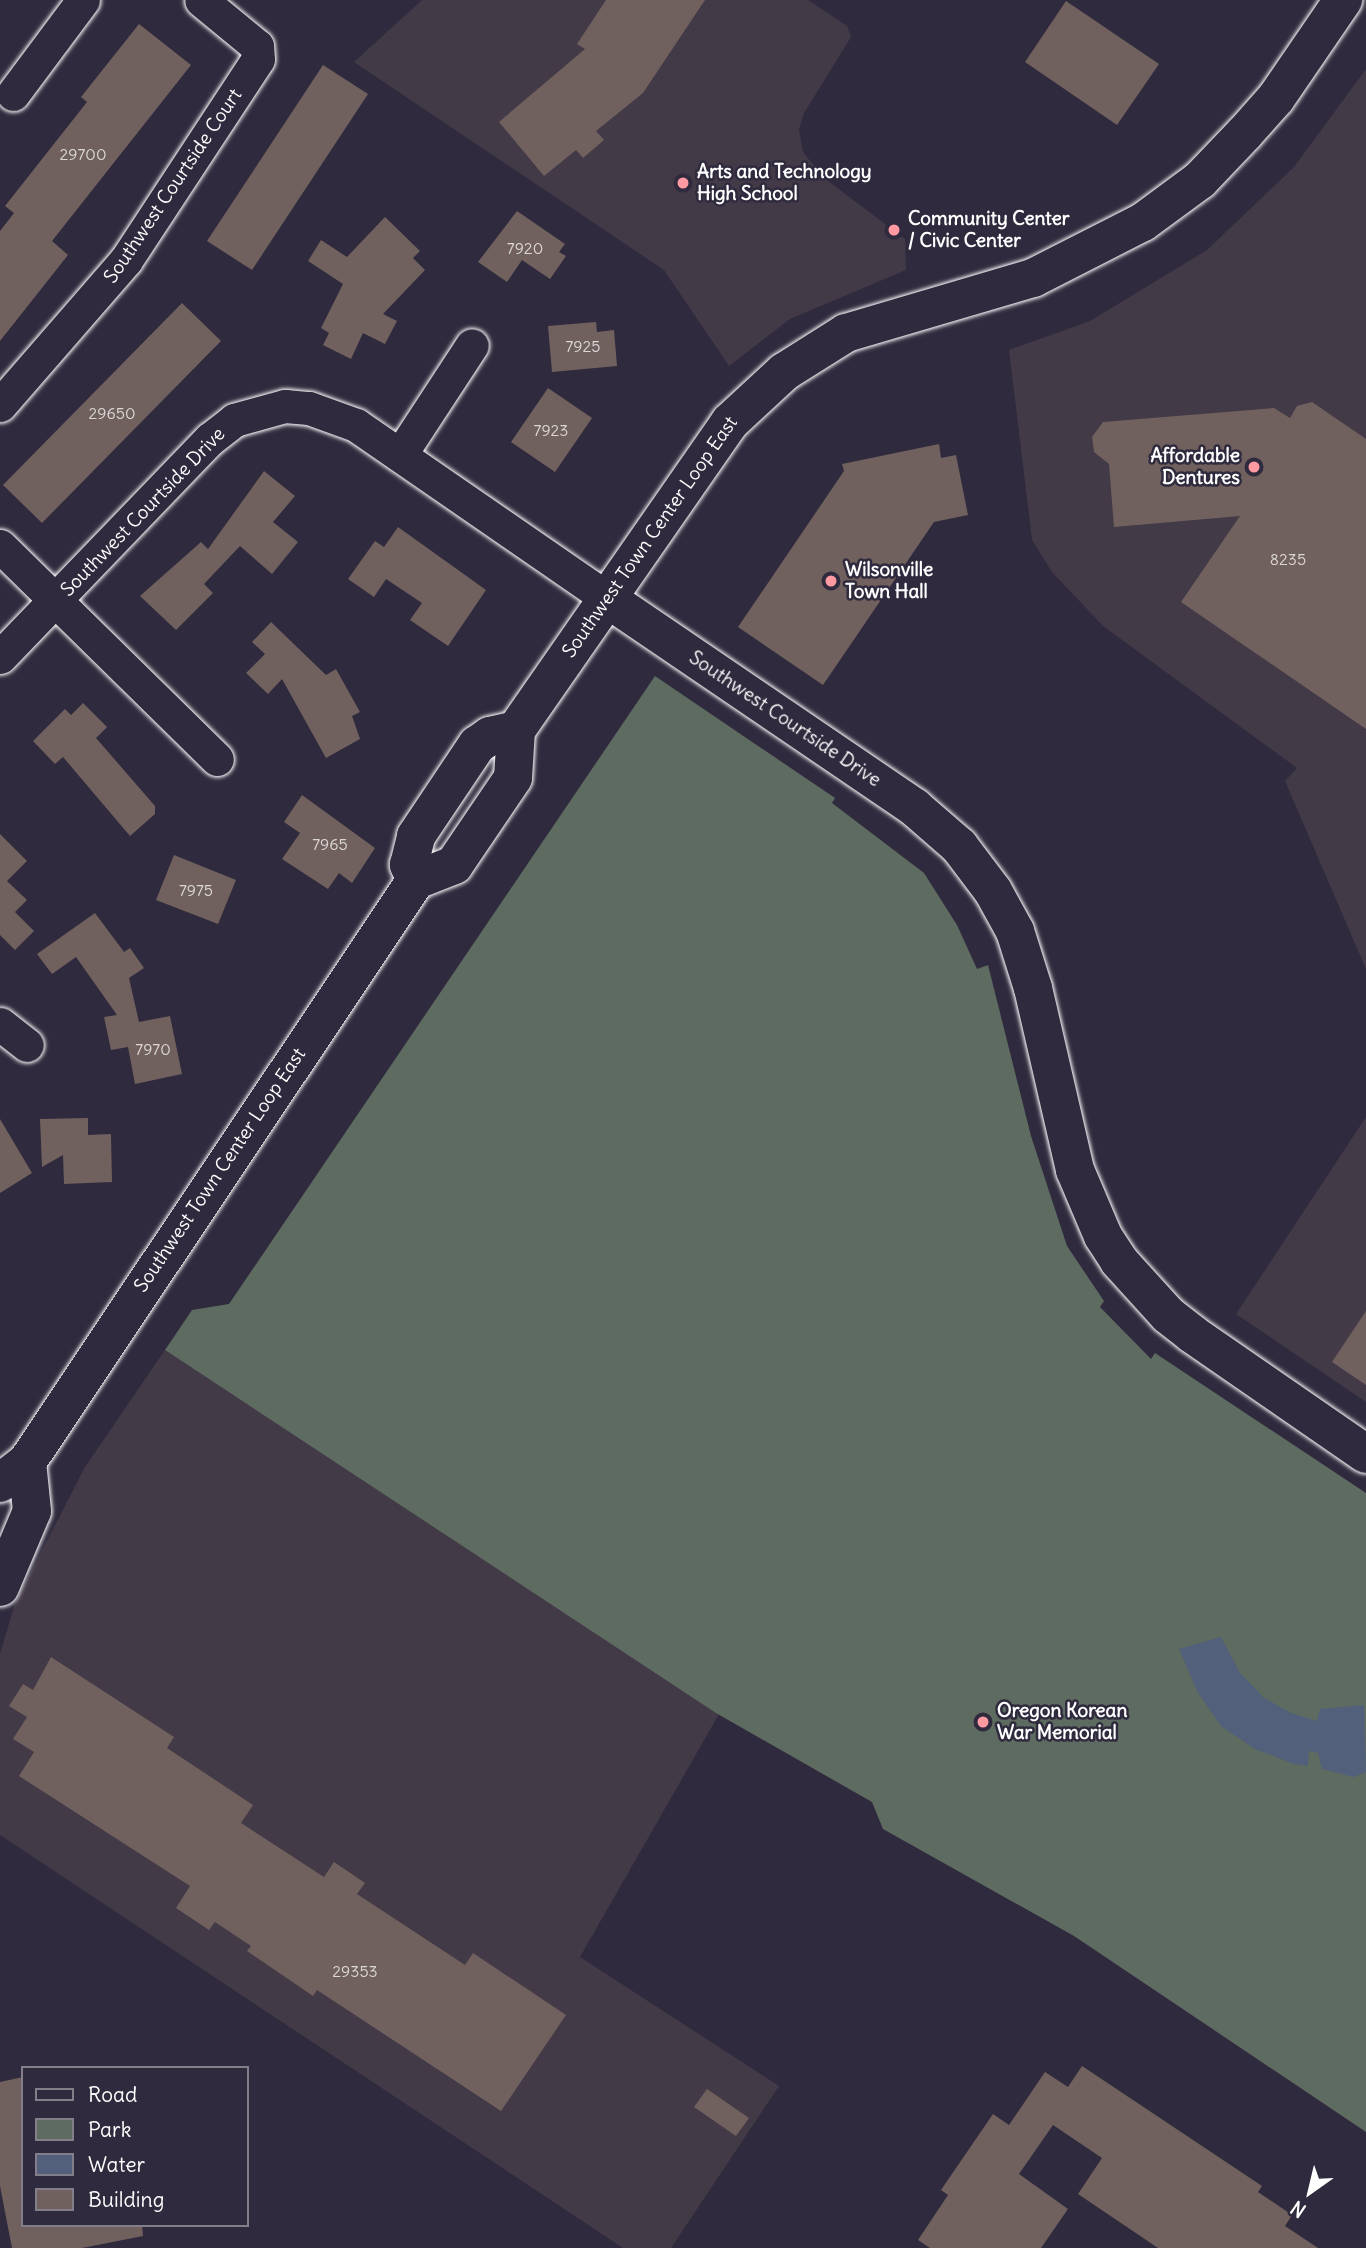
<!DOCTYPE html>
<style>
body{margin:0}
#map{position:relative;width:1366px;height:2248px;overflow:hidden;background:#2f2a3d;font-family:Delius,sans-serif}
div>[style]{position:absolute}
.built>*{inset:0;background:#433a47}
.green>*{inset:0;background:#5e6b60}
.water>*{inset:0;background:#52607b}
.building>*{inset:0;background:#71615e}
.roads{filter:drop-shadow(0 0 2px #fff) drop-shadow(0 0 2px #fff)}
.street>*{height:33px;margin:-16.5px;padding:0 16.5px;transform-origin:16.5px;border-radius:16.5px;background:#2f2a3d}
.secondary>*{height:38px;margin:-19px;padding:0 19px;transform-origin:19px;border-radius:19px;background:#2f2a3d}
.dots>*{width:19px;height:19px;translate:-50% -50%;box-sizing:border-box;border:4px solid #2f2a3d;border-radius:50%}
span{translate:-50% -50%;white-space:nowrap;text-align:center;line-height:1.15;-webkit-text-stroke:5px #2f2a3d;paint-order:stroke}
.number-label{font-size:16px;color:#dcd8d7}
.number-label span{-webkit-text-stroke-width:0}
.poi-label{font-size:19px;color:#fff;font-weight:700}
.left{translate:0 -50%;text-align:left}
.right{translate:-100% -50%;text-align:right}
.street-label{font-size:19px;color:#fff}
.legend{position:absolute;left:21px;top:2066px;width:228px;height:161px;box-sizing:border-box;background:#2f2a3d;border:2px solid #827f8b;margin:0;padding:9px 12px;list-style:none;font-size:21px;color:#fff}
.legend li{display:flex;align-items:center;gap:14px;height:35px}
.legend b{width:35px;border:2px solid #827f8b}
.north{position:absolute;left:1275px;top:2157px;width:70px;height:70px;-webkit-text-stroke:5px #2f2a3d;paint-order:stroke;rotate:214deg;font-size:19px;font-weight:700;line-height:28px;text-align:center;color:#fff}
.north::after{content:'';display:block;margin:auto;width:24px;height:32px;background:#fff;clip-path:polygon(50% 0,100% 100%,50% 72%,0 100%)}
</style>
<div id="map">
<div class="built">
<i style="clip-path:polygon(422px 0,808px 0,847px 26px,851px 37px,804px 113px,799px 130px,803px 152px,824px 178px,905px 239px,906px 270px,790px 319px,729px 366px,664px 270px,354px 62px)"></i>
<i style="clip-path:polygon(1366px 69px,1366px 969px,1285px 781px,1297px 768px,1103px 626px,1052px 572px,1032px 540px,1009px 350px,1090px 321px,1207px 250px,1294px 167px)"></i>
<i style="clip-path:polygon(1366px 1117px,1366px 1402px,1236px 1314px)"></i>
<i style="clip-path:polygon(165px 1350px,719px 1714px,580px 1957px,779px 2086px,671px 2248px,623px 2248px,0 1835px,0 1654px,15px 1603px,85px 1467px)"></i>
</div>
<div class="green">
<i style="clip-path:polygon(655px 676px,835px 798px,832px 803px,924px 873px,957px 925px,977px 969px,988px 965px,1031px 1136px,1067px 1246px,1104px 1301px,1100px 1307px,1151px 1359px,1155px 1353px,1366px 1493px,1366px 2132px,1074px 1936px,883px 1829px,872px 1802px,716px 1713px,165px 1350px,192px 1310px,229px 1304px)"></i>
</div>
<div class="water">
<i style="clip-path:polygon(1221px 1637px,1240px 1673px,1264px 1698px,1291px 1713px,1317px 1721px,1320px 1709px,1364px 1705px,1366px 1772px,1354px 1777px,1322px 1769px,1318px 1753px,1309px 1751px,1308px 1766px,1294px 1764px,1255px 1749px,1221px 1726px,1198px 1693px,1179px 1649px)"></i>
</div>
<div class="building">
<i style="clip-path:polygon(606px 0,705px 0,643px 93px,596px 131px,604px 140px,583px 158px,576px 150px,544px 176px,499px 122px,585px 49px,577px 44px)"></i>
<i style="clip-path:polygon(1066px 1px,1159px 64px,1117px 125px,1025px 62px)"></i>
<i style="clip-path:polygon(139px 24px,191px 65px,52px 241px,68px 255px,0 341px,0 231px,14px 213px,5px 206px,87px 102px,81px 97px)"></i>
<i style="clip-path:polygon(323px 65px,368px 94px,252px 270px,207px 241px)"></i>
<i style="clip-path:polygon(517px 211px,565px 244px,559px 252px,566px 256px,550px 279px,522px 260px,507px 282px,478px 262px)"></i>
<i style="clip-path:polygon(385px 217px,420px 251px,413px 258px,425px 270px,383px 314px,397px 321px,385px 344px,363px 333px,351px 359px,323px 345px,329px 333px,321px 328px,343px 284px,308px 261px,321px 240px,347px 257px)"></i>
<i style="clip-path:polygon(182px 303px,221px 341px,42px 523px,3px 485px)"></i>
<i style="clip-path:polygon(596px 322px,597px 332px,614px 330px,617px 366px,552px 372px,548px 326px)"></i>
<i style="clip-path:polygon(548px 388px,592px 418px,555px 472px,511px 442px)"></i>
<i style="clip-path:polygon(1312px 402px,1366px 439px,1366px 729px,1181px 602px,1240px 516px,1114px 527px,1109px 464px,1094px 452px,1092px 437px,1103px 422px,1274px 408px,1290px 418px,1297px 406px)"></i>
<i style="clip-path:polygon(939px 444px,941px 458px,956px 455px,968px 515px,934px 522px,823px 685px,738px 627px,844px 471px,842px 464px)"></i>
<i style="clip-path:polygon(264px 471px,295px 496px,273px 522px,298px 542px,272px 574px,240px 546px,204px 584px,213px 593px,176px 630px,140px 596px,201px 542px,208px 549px)"></i>
<i style="clip-path:polygon(398px 527px,486px 590px,448px 646px,410px 620px,422px 603px,386px 579px,374px 597px,348px 579px,375px 541px,384px 547px)"></i>
<i style="clip-path:polygon(271px 622px,326px 675px,336px 669px,360px 712px,352px 716px,360px 739px,326px 758px,282px 679px,268px 694px,246px 673px,265px 654px,252px 642px)"></i>
<i style="clip-path:polygon(83px 703px,107px 727px,96px 738px,155px 806px,155px 814px,130px 836px,63px 757px,55px 764px,33px 741px,65px 709px,71px 715px)"></i>
<i style="clip-path:polygon(302px 795px,375px 848px,352px 883px,339px 873px,328px 889px,282px 859px,300px 833px,284px 822px)"></i>
<i style="clip-path:polygon(0 834px,27px 861px,7px 881px,27px 900px,15px 912px,34px 931px,15px 950px,0 935px)"></i>
<i style="clip-path:polygon(174px 855px,236px 880px,218px 924px,156px 900px)"></i>
<i style="clip-path:polygon(95px 913px,124px 952px,130px 948px,144px 968px,129px 978px,139px 1022px,170px 1016px,182px 1074px,135px 1084px,128px 1047px,111px 1050px,104px 1017px,117px 1015px,76px 957px,52px 974px,37px 954px)"></i>
<i style="clip-path:polygon(88px 1118px,88px 1135px,111px 1134px,112px 1182px,64px 1184px,63px 1155px,42px 1167px,40px 1119px)"></i>
<i style="clip-path:polygon(0 1119px,32px 1173px,0 1193px)"></i>
<i style="clip-path:polygon(1366px 1311px,1366px 1385px,1332px 1362px)"></i>
<i style="clip-path:polygon(51px 1657px,174px 1737px,167px 1748px,253px 1805px,241px 1823px,324px 1877px,334px 1862px,365px 1883px,357px 1894px,465px 1965px,473px 1953px,566px 2015px,501px 2111px,317px 1990px,313px 1996px,247px 1951px,251px 1946px,215px 1922px,209px 1930px,176px 1908px,190px 1886px,19px 1776px,34px 1752px,13px 1739px,27px 1717px,9px 1706px,23px 1684px,33px 1690px)"></i>
<i style="clip-path:polygon(1082px 2066px,1262px 2186px,1258px 2192px,1292px 2215px,1285px 2226px,1318px 2248px,1158px 2248px,1078px 2194px,1102px 2158px,1053px 2125px,1019px 2174px,1068px 2209px,1041px 2248px,930px 2248px,918px 2240px,948px 2195px,941px 2190px,993px 2114px,1009px 2125px,1045px 2072px,1068px 2087px)"></i>
<i style="clip-path:polygon(23px 2077px,23px 2225px,142px 2225px,143px 2236px,82px 2248px,12px 2248px,0 2186px,0 2082px)"></i>
<i style="clip-path:polygon(707px 2089px,749px 2118px,736px 2136px,694px 2107px)"></i>
</div>
<div class="roads">
<div class="street">
<i style="left:13px;top:94px;width:117px;rotate:-53.3deg"></i>
<i style="left:0;top:405px;width:192px;rotate:-49deg"></i>
<i style="left:126px;top:260px;width:240px;rotate:-56.7deg"></i>
<i style="left:258px;top:59px;width:13px;rotate:-94deg"></i>
<i style="left:257px;top:46px;width:72px;rotate:-140.6deg"></i>
<i style="left:400px;top:455px;width:131px;rotate:-56.8deg"></i>
<i style="left:0;top:546px;width:304px;rotate:44.5deg"></i>
<i style="left:0;top:657px;width:303px;rotate:-46.1deg"></i>
<i style="left:210px;top:439px;width:31px;rotate:-38deg"></i>
<i style="left:234px;top:420px;width:53px;rotate:-15.4deg"></i>
<i style="left:285px;top:406px;width:24px;rotate:5deg"></i>
<i style="left:309px;top:408px;width:50px;rotate:19.9deg"></i>
<i style="left:356px;top:425px;width:303px;rotate:34.6deg"></i>
<i style="left:0;top:1024px;width:34px;rotate:38deg"></i>
</div>
<div class="secondary">
<i style="left:605px;top:597px;width:374px;rotate:34.2deg"></i>
<i style="left:914px;top:807px;width:60px;rotate:40.9deg"></i>
<i style="left:959px;top:846px;width:56px;rotate:52.9deg"></i>
<i style="left:993px;top:891px;width:46px;rotate:61.2deg"></i>
<i style="left:1015px;top:931px;width:60px;rotate:72.5deg"></i>
<i style="left:1033px;top:988px;width:187px;rotate:77deg"></i>
<i style="left:1075px;top:1170px;width:72px;rotate:67deg"></i>
<i style="left:1103px;top:1236px;width:30px;rotate:57deg"></i>
<i style="left:1119px;top:1261px;width:73px;rotate:47.8deg"></i>
<i style="left:1168px;top:1315px;width:31px;rotate:38deg"></i>
<i style="left:1192px;top:1334px;width:211px;rotate:34.6deg"></i>
<i style="left:416px;top:880px;width:17px;rotate:-115deg"></i>
<i style="left:409px;top:865px;width:30px;rotate:-76deg"></i>
<i style="left:416px;top:836px;width:110px;rotate:-56.2deg"></i>
<i style="left:477px;top:745px;width:16px;rotate:-35deg"></i>
<i style="left:490px;top:736px;width:27px;rotate:-13deg"></i>
<i style="left:0;top:1483px;width:34px;rotate:-38deg"></i>
<i style="left:27px;top:1462px;width:700px;rotate:-56.24deg"></i>
<i style="left:416px;top:880px;width:41px;rotate:-21.5deg"></i>
<i style="left:454px;top:865px;width:105px;rotate:-55.9deg"></i>
<i style="left:513px;top:778px;width:48px;rotate:-86.4deg"></i>
<i style="left:516px;top:730px;width:375px;rotate:-55.2deg"></i>
<i style="left:730px;top:422px;width:74px;rotate:-42.8deg"></i>
<i style="left:784px;top:372px;width:73px;rotate:-32.2deg"></i>
<i style="left:846px;top:333px;width:195px;rotate:-16.4deg"></i>
<i style="left:1033px;top:278px;width:123px;rotate:-27deg"></i>
<i style="left:1143px;top:222px;width:71px;rotate:-36.4deg"></i>
<i style="left:1200px;top:180px;width:64px;rotate:-46.3deg"></i>
<i style="left:1244px;top:134px;width:48px;rotate:-48.4deg"></i>
<i style="left:1276px;top:98px;width:119px;rotate:-55.6deg"></i>
<i style="left:0;top:1587px;width:82px;rotate:-67.2deg"></i>
<i style="left:32px;top:1511px;width:49px;rotate:-95.8deg"></i>
</div>
</div>
<div class="dots">
<i style="left:683px;top:183px;background:#ff9aa2"></i>
<i style="left:894px;top:230px;background:#ff9aa2"></i>
<i style="left:1254px;top:467px;background:#ff9aa2"></i>
<i style="left:831px;top:581px;background:#ff9aa2"></i>
<i style="left:983px;top:1722px;background:#ff9aa2"></i>
</div>
<div class="number-label">
<span style="left:83px;top:154px">29700</span>
<span style="left:525px;top:248px">7920</span>
<span style="left:583px;top:346px">7925</span>
<span style="left:112px;top:413px">29650</span>
<span style="left:551px;top:430px">7923</span>
<span style="left:1288px;top:559px">8235</span>
<span style="left:330px;top:844px">7965</span>
<span style="left:196px;top:890px">7975</span>
<span style="left:153px;top:1049px">7970</span>
<span style="left:355px;top:1971px">29353</span>
</div>
<div class="poi-label">
<span class="left" style="left:697px;top:183px">Arts and Technology<br>High School</span>
<span class="left" style="left:908px;top:230px">Community Center<br>/ Civic Center</span>
<span class="right" style="left:1240px;top:467px">Affordable<br>Dentures</span>
<span class="left" style="left:845px;top:581px">Wilsonville<br>Town Hall</span>
<span class="left" style="left:997px;top:1722px">Oregon Korean<br>War Memorial</span>
</div>
<div class="street-label">
<span style="left:173px;top:186px;rotate:-56deg">Southwest Courtside Court</span>
<span style="left:143px;top:512px;rotate:-46deg">Southwest Courtside Drive</span>
<span style="left:650px;top:537px;rotate:-55deg">Southwest Town Center Loop East</span>
<span style="left:785px;top:719px;rotate:34deg">Southwest Courtside Drive</span>
<span style="left:220px;top:1170px;rotate:-56deg">Southwest Town Center Loop East</span>
</div>
<ul class="legend">
<li><b style="height:9px;background:#2f2a3d"></b>Road</li>
<li><b style="height:19px;background:#5e6b60"></b>Park</li>
<li><b style="height:19px;background:#52607b"></b>Water</li>
<li><b style="height:19px;background:#71615e"></b>Building</li>
</ul>
<div class="north">N</div>
</div>
